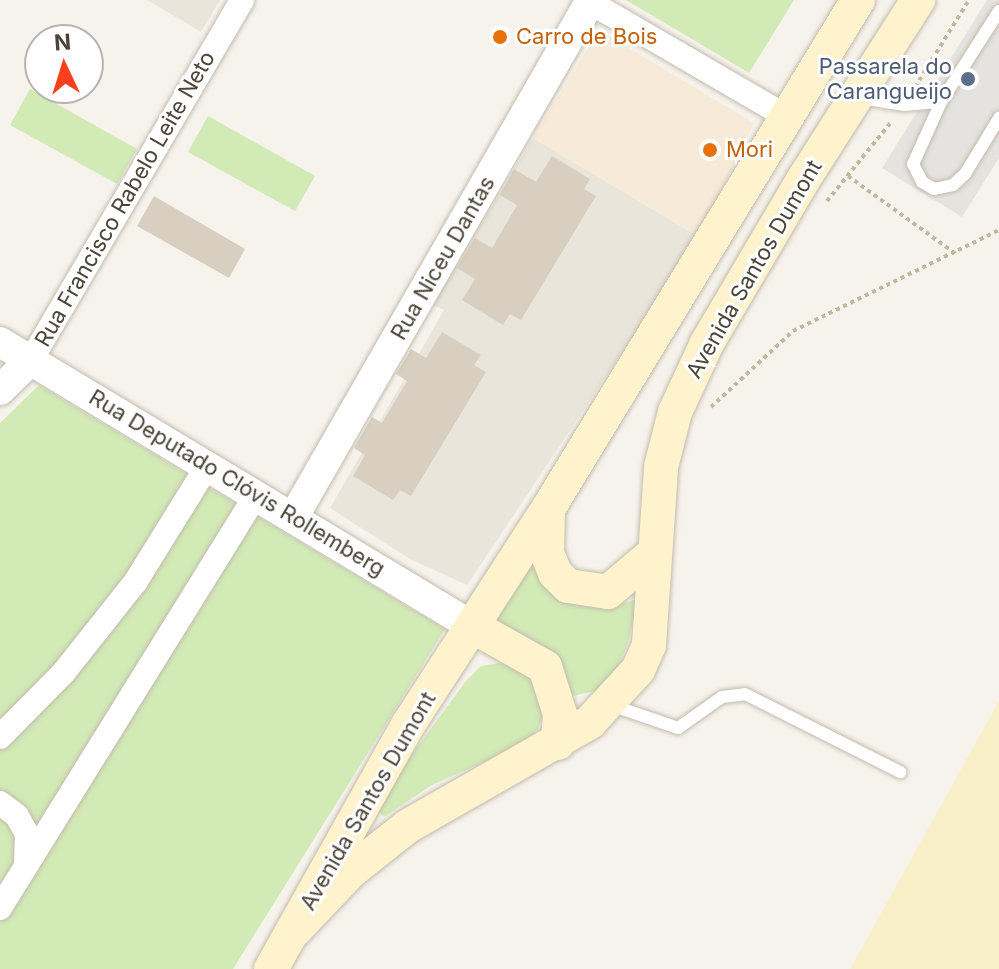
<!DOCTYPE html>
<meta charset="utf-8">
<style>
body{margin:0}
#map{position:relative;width:999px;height:969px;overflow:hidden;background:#f6f3ec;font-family:Inter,sans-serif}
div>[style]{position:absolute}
.residential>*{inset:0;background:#eae5da}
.commercial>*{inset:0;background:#f7ead8}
.green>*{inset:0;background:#d2eab5}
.sand>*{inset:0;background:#f9efc9}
.parking>*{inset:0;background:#e5e3e0}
.building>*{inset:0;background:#d8cfc1}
.path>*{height:4px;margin-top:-2px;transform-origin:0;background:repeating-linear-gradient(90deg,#c4b79f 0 4px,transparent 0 8px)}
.roads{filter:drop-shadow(0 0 2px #c2bbae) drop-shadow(0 0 2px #c2bbae)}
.service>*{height:12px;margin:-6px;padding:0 6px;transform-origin:6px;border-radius:6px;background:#fff}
.minor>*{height:24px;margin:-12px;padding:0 12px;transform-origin:12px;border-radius:12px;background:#fff}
.tertiary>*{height:30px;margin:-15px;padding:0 15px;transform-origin:15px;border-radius:15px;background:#fff}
.secondary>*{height:34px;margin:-17px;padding:0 17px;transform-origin:17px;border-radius:17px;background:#fff3cd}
.dots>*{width:22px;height:22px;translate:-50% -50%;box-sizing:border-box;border:4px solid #fff;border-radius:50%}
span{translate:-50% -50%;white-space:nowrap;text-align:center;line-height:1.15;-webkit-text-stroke:6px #fff;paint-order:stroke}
.food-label{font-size:22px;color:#c56008}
.left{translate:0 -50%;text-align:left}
.service-label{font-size:22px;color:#4e5e75}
.right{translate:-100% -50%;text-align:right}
.street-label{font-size:22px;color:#4b4439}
.north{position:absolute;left:24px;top:24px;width:80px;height:80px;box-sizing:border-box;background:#fff;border:2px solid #b7b4b0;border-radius:50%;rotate:356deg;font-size:22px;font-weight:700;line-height:32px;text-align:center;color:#4b4439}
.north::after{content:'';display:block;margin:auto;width:28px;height:36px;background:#fc3f1d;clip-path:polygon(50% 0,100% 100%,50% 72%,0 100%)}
</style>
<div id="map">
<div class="residential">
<i style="clip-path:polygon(147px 0,220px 0,201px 32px)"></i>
<i style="clip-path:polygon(533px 138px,699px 237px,467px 585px,410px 559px,330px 508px,444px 310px,433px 305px)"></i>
</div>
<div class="commercial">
<i style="clip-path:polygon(599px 30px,754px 123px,699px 237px,533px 138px)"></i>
</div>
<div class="green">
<i style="clip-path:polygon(626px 0,794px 0,749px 73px)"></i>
<i style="clip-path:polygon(30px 89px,137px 149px,117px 184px,10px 125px)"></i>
<i style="clip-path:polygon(208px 116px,315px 176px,295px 211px,188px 152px)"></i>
<i style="clip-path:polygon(39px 385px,445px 629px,233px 969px,0 969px,0 423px)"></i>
<i style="clip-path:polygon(534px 552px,536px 571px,550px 591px,568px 602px,607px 608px,638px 599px,628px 643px,616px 672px,599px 690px,573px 696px,552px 653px,491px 618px)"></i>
<i style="clip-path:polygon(499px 663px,532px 671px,545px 708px,538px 729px,520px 746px,432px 785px,384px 817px,374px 806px,466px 681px,481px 666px)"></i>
</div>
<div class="sand">
<i style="clip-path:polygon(999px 701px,999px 969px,850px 969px)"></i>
</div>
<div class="parking">
<i style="clip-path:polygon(987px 0,999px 0,999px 158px,962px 217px,882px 168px)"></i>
</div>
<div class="building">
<i style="clip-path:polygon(552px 156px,590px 179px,584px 189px,596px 196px,521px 320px,510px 314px,503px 325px,462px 300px,475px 279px,457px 268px,475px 238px,492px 248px,517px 205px,500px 195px,514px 169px,536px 182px)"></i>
<i style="clip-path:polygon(154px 196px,245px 249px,229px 278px,137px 226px)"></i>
<i style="clip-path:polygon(442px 332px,481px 355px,474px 365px,486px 372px,411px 496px,400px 490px,393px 500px,353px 476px,365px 455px,354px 448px,372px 417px,382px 423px,407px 381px,396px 374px,411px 349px,426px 358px)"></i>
</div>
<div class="path">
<i style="left:915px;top:87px;width:102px;rotate:-58.2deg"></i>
<i style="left:848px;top:176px;width:133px;rotate:35.8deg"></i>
<i style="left:827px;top:201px;width:103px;rotate:-50.9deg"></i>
<i style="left:711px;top:407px;width:112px;rotate:-42.8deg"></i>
<i style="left:793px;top:331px;width:229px;rotate:-26.1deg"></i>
</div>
<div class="roads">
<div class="service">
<i style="left:861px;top:98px;width:44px;rotate:9.2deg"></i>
<i style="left:904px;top:105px;width:37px;rotate:-5deg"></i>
<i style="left:941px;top:102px;width:108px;rotate:-57.5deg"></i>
<i style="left:941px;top:102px;width:68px;rotate:114.3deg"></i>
<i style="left:913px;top:164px;width:20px;rotate:63deg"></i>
<i style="left:922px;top:182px;width:14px;rotate:30deg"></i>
<i style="left:934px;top:189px;width:19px;rotate:-12deg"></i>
<i style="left:953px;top:185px;width:16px;rotate:-43deg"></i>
<i style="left:965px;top:174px;width:66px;rotate:-58.7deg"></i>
<i style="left:611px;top:705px;width:71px;rotate:18.9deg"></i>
<i style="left:678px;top:728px;width:54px;rotate:-35.2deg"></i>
<i style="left:722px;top:697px;width:23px;rotate:-7deg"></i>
<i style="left:745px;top:694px;width:174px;rotate:26.7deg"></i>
</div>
<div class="minor">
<i style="left:586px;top:0;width:230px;rotate:30.2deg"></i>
<i style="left:31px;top:360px;width:417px;rotate:-59.6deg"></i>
<i style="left:0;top:737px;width:91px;rotate:-45.4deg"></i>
<i style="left:64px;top:672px;width:116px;rotate:-51.6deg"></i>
<i style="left:136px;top:581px;width:137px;rotate:-58.2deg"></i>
<i style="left:0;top:803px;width:21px;rotate:37deg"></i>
<i style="left:17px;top:816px;width:21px;rotate:61deg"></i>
<i style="left:27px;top:834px;width:30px;rotate:92deg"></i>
<i style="left:0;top:908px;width:487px;rotate:-58.2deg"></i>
</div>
<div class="tertiary">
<i style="left:0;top:342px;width:551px;rotate:31.04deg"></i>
<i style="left:0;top:390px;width:43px;rotate:-44.1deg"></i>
<i style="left:294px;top:516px;width:595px;rotate:-60.08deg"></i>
</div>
<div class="secondary">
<i style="left:548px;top:510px;width:43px;rotate:91.3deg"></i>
<i style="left:547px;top:553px;width:22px;rotate:68deg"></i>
<i style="left:555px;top:573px;width:18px;rotate:45deg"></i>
<i style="left:568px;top:586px;width:40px;rotate:8.5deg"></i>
<i style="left:608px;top:592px;width:57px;rotate:-40.1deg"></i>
<i style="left:472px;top:626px;width:84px;rotate:29.3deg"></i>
<i style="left:545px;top:667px;width:49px;rotate:72.3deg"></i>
<i style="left:560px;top:714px;width:29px;rotate:94deg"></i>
<i style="left:295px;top:930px;width:80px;rotate:-46.5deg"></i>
<i style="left:350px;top:872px;width:74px;rotate:-38.4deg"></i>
<i style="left:408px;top:826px;width:210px;rotate:-29.7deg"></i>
<i style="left:590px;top:722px;width:71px;rotate:-47.3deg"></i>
<i style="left:638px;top:670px;width:27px;rotate:-66deg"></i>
<i style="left:649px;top:645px;width:178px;rotate:-86.1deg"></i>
<i style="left:661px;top:467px;width:57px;rotate:-75.7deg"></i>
<i style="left:675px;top:412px;width:76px;rotate:-65.1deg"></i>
<i style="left:707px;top:343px;width:189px;rotate:-59.5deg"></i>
<i style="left:803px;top:180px;width:214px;rotate:-57.4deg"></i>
<i style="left:271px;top:969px;width:280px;rotate:-60.7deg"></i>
<i style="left:408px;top:725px;width:257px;rotate:-57.1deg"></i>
<i style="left:548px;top:509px;width:596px;rotate:-58.66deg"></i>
</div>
</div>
<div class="dots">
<i style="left:500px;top:37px;background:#e8710a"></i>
<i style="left:968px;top:79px;background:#5c6f8a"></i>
<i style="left:710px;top:150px;background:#e8710a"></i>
</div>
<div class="food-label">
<span class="left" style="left:516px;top:37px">Carro de Bois</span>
<span class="left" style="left:726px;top:150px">Mori</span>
</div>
<div class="service-label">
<span class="right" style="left:952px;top:79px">Passarela do<br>Carangueijo</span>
</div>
<div class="street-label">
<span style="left:125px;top:199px;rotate:-60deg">Rua Francisco Rabelo Leite Neto</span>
<span style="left:443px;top:258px;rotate:-60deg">Rua Niceu Dantas</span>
<span style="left:754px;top:269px;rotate:-60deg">Avenida Santos Dumont</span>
<span style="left:237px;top:483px;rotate:31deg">Rua Deputado Clóvis Rollemberg</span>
<span style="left:368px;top:801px;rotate:-60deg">Avenida Santos Dumont</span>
</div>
<div class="north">N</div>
</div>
